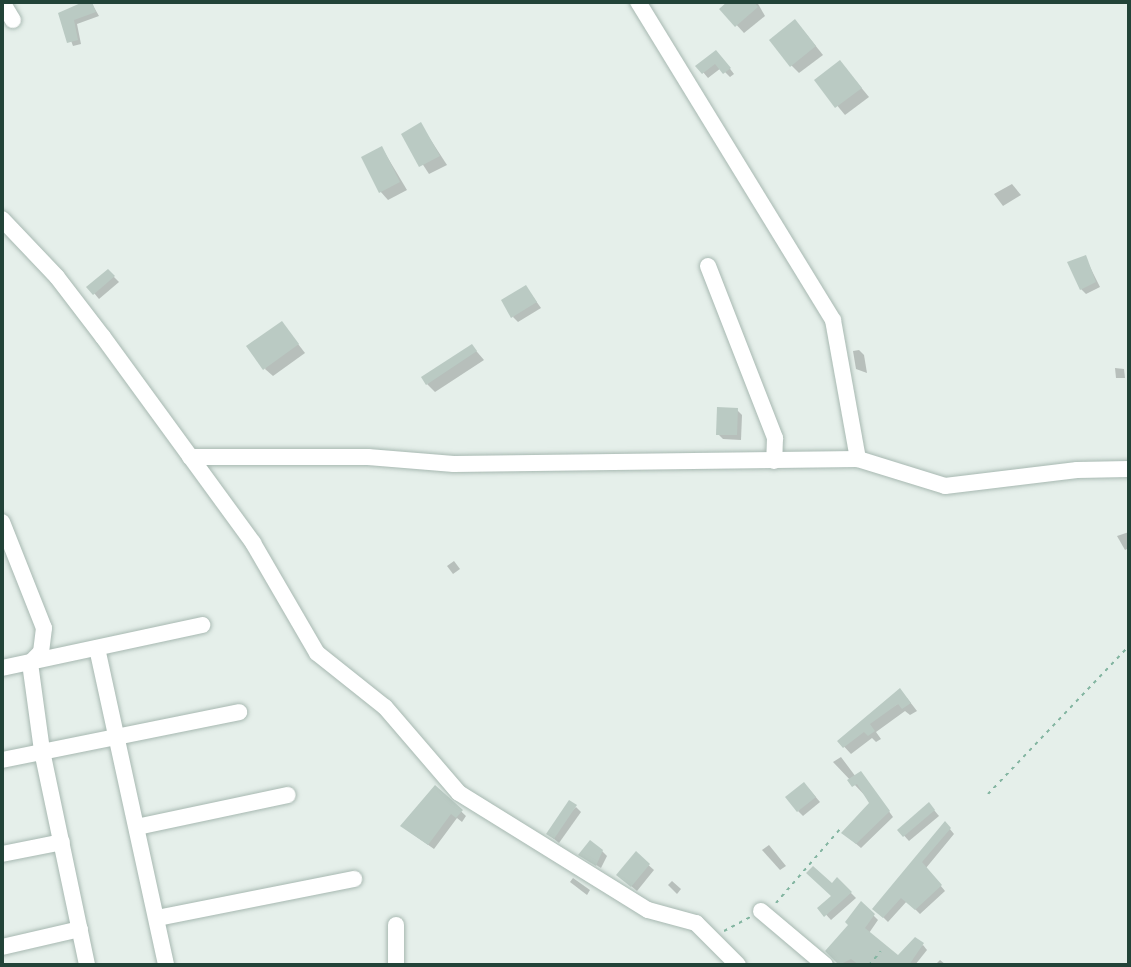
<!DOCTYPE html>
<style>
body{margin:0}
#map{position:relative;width:1131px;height:967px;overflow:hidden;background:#e5efea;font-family:Roboto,sans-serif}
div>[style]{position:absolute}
.shadow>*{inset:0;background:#0003}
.building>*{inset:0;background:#bacac3}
.path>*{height:2px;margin-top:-1px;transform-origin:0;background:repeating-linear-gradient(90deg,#83b5a1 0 3.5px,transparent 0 8.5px)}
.roads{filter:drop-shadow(0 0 2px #a7b8b1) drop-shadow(0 0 2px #a7b8b1)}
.minor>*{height:16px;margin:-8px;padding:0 8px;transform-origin:8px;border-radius:8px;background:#fff}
span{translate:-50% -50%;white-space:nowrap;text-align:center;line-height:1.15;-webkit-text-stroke:5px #f6fbf8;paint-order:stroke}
.frame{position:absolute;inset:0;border:4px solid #224338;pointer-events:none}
</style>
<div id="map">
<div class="shadow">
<i style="clip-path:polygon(91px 2px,99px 16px,77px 24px,81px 44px,73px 46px,61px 14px)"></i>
<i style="clip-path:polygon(730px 2px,757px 2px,765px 16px,744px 33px,722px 9px)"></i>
<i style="clip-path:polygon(803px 30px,823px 55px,799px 73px,791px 65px)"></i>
<i style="clip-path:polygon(721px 57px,734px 74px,730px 77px,721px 68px,708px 78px,698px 66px)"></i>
<i style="clip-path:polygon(840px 62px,869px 97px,845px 115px,816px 80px)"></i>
<i style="clip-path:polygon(421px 125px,447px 165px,429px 174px,403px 134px)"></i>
<i style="clip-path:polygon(382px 148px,407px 190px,388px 200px,380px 191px)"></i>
<i style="clip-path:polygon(1012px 184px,1021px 195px,1003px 206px,994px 194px)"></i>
<i style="clip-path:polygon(1085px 257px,1100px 287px,1086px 294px,1081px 289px)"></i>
<i style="clip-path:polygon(108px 271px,119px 282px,99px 299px,89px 287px)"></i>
<i style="clip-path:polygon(526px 287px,541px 308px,518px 322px,513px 317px)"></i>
<i style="clip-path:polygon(282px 323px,305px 353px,273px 376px,265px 369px)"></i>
<i style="clip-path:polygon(472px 346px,484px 360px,435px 392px,427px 384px)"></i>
<i style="clip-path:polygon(859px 350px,864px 355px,867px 373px,856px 369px,853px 351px)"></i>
<i style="clip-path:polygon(1115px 368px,1124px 369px,1125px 378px,1116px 378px)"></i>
<i style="clip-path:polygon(737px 410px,742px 415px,741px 440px,723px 439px,718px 434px)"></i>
<i style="clip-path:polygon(1129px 532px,1129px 548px,1125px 550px,1117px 536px)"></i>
<i style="clip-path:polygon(454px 561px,460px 569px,453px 574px,447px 566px)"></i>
<i style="clip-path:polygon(907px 698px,917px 711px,910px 715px,905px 711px,876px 732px,881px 739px,876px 742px,872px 738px,851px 754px,839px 741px)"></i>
<i style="clip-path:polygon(841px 757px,856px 777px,865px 778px,893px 817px,861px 848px,848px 837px,872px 803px,833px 762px)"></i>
<i style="clip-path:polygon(435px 787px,466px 816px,462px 822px,457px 818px,434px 849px,407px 830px)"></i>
<i style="clip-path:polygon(809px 789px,820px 802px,803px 816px,798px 811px)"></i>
<i style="clip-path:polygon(929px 804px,939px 816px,909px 841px,899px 830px)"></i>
<i style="clip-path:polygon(576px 807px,581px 812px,559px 843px,548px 834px)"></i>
<i style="clip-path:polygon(945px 823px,954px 834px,926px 868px,945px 891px,920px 914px,907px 901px,888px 922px,874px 908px)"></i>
<i style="clip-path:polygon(769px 845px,786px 866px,780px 870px,762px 850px)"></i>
<i style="clip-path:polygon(602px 851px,607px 856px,601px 868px,585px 858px)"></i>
<i style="clip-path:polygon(636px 854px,654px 870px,637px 891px,623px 879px)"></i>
<i style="clip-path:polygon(573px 878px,590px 890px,587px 895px,570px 882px)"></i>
<i style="clip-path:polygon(837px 879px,856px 898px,831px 920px,820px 908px,834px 896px)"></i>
<i style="clip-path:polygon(672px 881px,681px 889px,677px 894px,668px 885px)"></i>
<i style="clip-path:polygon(861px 903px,878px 920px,869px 933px,892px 954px,885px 965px,841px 965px,827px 951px,850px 925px)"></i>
<i style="clip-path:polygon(923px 945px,927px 950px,915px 965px,906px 965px,898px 957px)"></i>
<i style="clip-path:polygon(940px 960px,946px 965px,935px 965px)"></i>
</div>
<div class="building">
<i style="clip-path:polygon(83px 2px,92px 2px,96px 12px,74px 20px,78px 40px,67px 43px,58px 13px)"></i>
<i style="clip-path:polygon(727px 2px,754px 2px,758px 7px,735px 27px,719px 9px)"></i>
<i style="clip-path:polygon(795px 19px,816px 46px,790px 67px,769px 40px)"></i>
<i style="clip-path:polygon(716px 50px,731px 68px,723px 74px,715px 64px,702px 74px,695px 66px)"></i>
<i style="clip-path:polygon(840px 60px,862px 88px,835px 108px,814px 80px)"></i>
<i style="clip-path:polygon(421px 122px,440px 156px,419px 167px,401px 134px)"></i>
<i style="clip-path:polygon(382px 146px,400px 182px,379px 193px,361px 157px)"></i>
<i style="clip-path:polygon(1086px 255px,1096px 282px,1080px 290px,1067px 262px)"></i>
<i style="clip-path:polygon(108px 269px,115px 276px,93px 295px,86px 287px)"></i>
<i style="clip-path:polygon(526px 285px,537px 302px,511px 318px,501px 300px)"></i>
<i style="clip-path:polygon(282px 321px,299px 344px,263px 370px,246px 346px)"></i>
<i style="clip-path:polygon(472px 344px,477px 351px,426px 385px,421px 377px)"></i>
<i style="clip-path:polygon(717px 407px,738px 408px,737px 435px,716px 435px)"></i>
<i style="clip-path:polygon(900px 688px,911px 703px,902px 709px,898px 704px,870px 724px,875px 731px,868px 736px,864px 732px,843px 748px,837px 741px)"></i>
<i style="clip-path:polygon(861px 771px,890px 811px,856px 844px,841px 833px,869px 803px,857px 784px,852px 787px,847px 780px)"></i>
<i style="clip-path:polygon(804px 782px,816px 797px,797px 812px,785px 797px)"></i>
<i style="clip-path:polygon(435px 785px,463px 810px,456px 818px,451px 814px,428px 845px,400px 826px)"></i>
<i style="clip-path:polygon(569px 800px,577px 805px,554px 839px,546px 834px)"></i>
<i style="clip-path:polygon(929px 802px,935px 810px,903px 837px,897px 830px)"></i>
<i style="clip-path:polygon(945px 821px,951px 828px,922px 862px,942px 885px,915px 910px,901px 898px,883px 918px,872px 909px)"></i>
<i style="clip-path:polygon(590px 840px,603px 850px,596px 866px,578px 855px)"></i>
<i style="clip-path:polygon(636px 851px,650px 864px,631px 887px,616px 875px)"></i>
<i style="clip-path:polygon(813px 866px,832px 883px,837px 877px,852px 892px,824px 917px,817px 908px,831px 896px,806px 873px)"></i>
<i style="clip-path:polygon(861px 901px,875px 914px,865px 928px,898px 955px,915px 937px,924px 943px,909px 965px,859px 965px,851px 959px,839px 965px,825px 951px,848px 925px,845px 922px)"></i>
</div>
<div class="path">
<i style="left:988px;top:794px;width:204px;rotate:-46.4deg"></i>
<i style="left:776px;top:903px;width:99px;rotate:-49.1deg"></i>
<i style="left:724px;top:931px;width:30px;rotate:-28deg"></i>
<i style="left:869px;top:965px;width:18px;rotate:-49deg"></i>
</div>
<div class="roads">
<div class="minor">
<i style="left:2px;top:2px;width:21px;rotate:59deg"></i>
<i style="left:2px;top:219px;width:80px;rotate:46.5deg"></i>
<i style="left:57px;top:277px;width:76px;rotate:52.5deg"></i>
<i style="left:103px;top:337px;width:255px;rotate:53.9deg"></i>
<i style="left:253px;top:543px;width:127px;rotate:59.8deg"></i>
<i style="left:317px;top:653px;width:87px;rotate:38.5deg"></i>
<i style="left:385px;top:707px;width:113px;rotate:49.3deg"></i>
<i style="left:459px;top:793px;width:222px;rotate:31.8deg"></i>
<i style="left:648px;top:910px;width:50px;rotate:15.2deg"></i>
<i style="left:696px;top:923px;width:59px;rotate:45deg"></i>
<i style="left:708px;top:266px;width:185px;rotate:68.7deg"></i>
<i style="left:775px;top:438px;width:23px;rotate:92deg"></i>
<i style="left:190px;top:457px;width:178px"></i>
<i style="left:368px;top:457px;width:86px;rotate:4.7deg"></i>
<i style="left:454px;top:464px;width:404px;rotate:-0.7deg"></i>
<i style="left:858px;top:459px;width:141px;rotate:-100.2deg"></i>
<i style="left:833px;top:320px;width:373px;rotate:-121.5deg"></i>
<i style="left:858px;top:459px;width:91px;rotate:17.2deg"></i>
<i style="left:945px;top:486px;width:133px;rotate:-6.9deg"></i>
<i style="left:1077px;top:470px;width:52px;rotate:-1.1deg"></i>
<i style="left:2px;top:522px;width:114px;rotate:68.4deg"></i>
<i style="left:44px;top:628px;width:24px;rotate:97deg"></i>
<i style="left:41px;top:652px;width:16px;rotate:135deg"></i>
<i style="left:30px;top:663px;width:89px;rotate:82.2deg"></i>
<i style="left:42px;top:751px;width:219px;rotate:78.1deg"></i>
<i style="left:97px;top:648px;width:324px;rotate:77.7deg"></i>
<i style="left:2px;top:668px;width:205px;rotate:-12.1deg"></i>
<i style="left:2px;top:760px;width:242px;rotate:-11.4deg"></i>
<i style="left:137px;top:827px;width:154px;rotate:-12deg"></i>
<i style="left:2px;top:854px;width:61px;rotate:-11.3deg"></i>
<i style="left:761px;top:911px;width:84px;rotate:40.2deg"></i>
<i style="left:157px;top:918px;width:201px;rotate:-11.2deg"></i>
<i style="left:396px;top:925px;width:40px;rotate:90deg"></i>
<i style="left:2px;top:947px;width:80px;rotate:-13deg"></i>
</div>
</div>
<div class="frame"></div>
</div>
